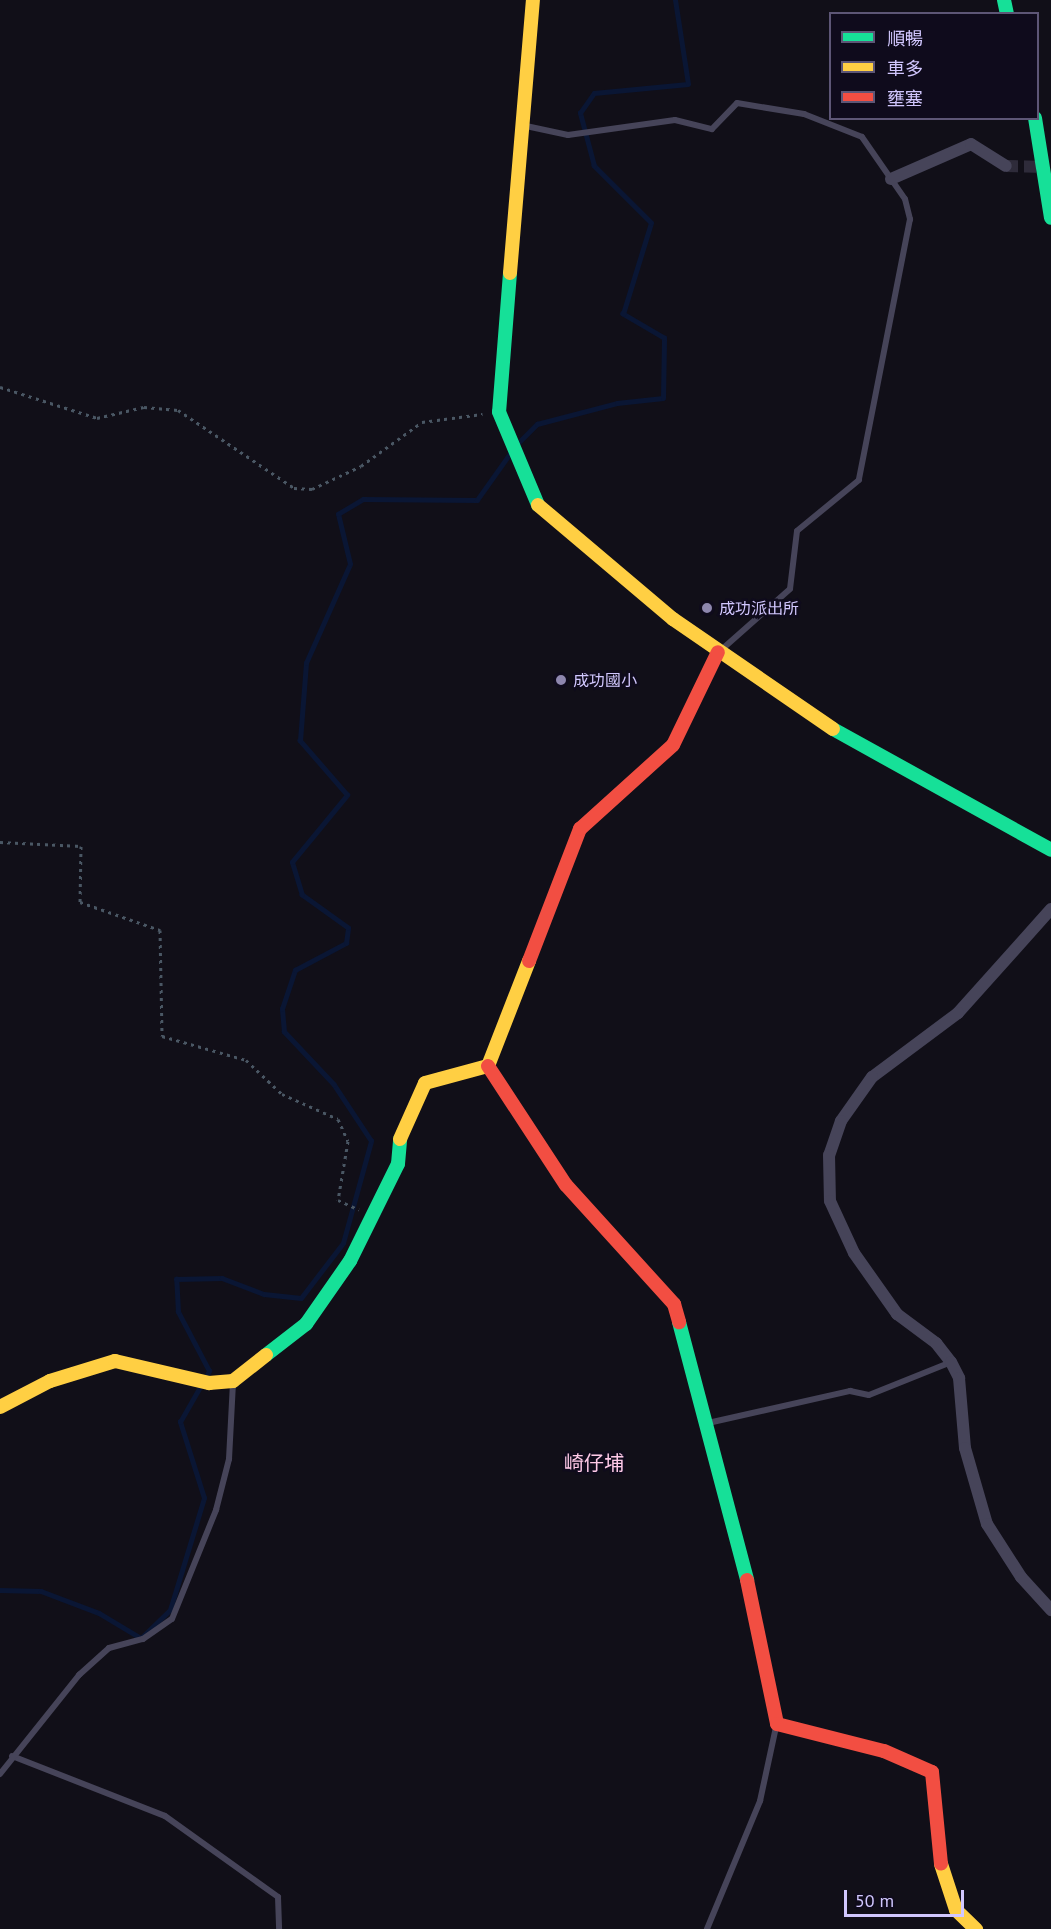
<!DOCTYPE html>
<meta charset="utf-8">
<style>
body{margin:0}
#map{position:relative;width:1051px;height:1929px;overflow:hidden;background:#110f18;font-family:"PT Sans","Noto Sans TC",sans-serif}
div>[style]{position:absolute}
.stream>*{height:4.5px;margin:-2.25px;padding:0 2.25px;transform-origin:2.25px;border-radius:2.25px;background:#0a1634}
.street-tunnel>*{height:12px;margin-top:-6px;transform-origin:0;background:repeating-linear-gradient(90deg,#2e2b3a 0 12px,transparent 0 18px)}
.path>*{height:3px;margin-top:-1.5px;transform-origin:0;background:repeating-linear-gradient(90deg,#4a5764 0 3px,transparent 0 7.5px)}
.lane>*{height:6px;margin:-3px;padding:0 3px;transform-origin:3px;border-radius:3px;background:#464459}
.street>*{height:12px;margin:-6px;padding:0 6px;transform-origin:6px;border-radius:6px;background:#464459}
.fast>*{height:14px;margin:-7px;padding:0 7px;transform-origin:7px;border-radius:7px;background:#16e098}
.slow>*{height:14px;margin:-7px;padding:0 7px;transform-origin:7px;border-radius:7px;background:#ffcf43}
.jam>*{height:14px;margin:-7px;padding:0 7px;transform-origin:7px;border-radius:7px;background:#f24e42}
.dots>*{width:16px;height:16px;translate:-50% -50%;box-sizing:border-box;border:3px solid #0f0b1c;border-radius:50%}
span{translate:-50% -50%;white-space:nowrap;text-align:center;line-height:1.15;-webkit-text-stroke:5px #0f0b1c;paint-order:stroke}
.poi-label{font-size:16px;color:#d1c7fe}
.left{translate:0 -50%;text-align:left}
.quarter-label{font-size:20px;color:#fec9e7}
.legend{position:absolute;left:829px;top:12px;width:210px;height:108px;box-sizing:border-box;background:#0f0b1c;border:2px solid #5d5676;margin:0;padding:8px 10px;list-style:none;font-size:18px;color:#d1c7fe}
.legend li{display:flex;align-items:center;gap:12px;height:30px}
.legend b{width:30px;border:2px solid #5d5676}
.scale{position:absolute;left:844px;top:1890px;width:120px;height:27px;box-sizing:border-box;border:3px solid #d1c7fe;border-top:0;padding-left:8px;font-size:18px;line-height:21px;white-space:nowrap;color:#d1c7fe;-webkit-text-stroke:4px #0f0b1c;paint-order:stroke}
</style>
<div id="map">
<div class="stream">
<i style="left:518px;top:443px;width:27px;rotate:-45deg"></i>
<i style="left:537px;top:424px;width:83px;rotate:-14.7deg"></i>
<i style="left:617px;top:403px;width:46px;rotate:-6.2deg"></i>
<i style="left:663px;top:398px;width:60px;rotate:-89deg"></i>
<i style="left:664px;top:338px;width:48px;rotate:-149.7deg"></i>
<i style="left:623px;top:314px;width:95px;rotate:-72.9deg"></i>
<i style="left:651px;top:223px;width:81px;rotate:-135deg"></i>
<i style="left:594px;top:166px;width:55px;rotate:-104.8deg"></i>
<i style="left:580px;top:113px;width:24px;rotate:-55deg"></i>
<i style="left:594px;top:93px;width:94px;rotate:-5.5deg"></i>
<i style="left:688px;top:84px;width:85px;rotate:-98.8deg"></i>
<i style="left:206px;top:1377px;width:7px;rotate:-63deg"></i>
<i style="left:209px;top:1371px;width:67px;rotate:-117.7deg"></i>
<i style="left:178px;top:1312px;width:33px;rotate:-93deg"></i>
<i style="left:176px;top:1279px;width:46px;rotate:-1.2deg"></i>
<i style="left:222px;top:1278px;width:45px;rotate:20.9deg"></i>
<i style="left:264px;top:1294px;width:37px;rotate:6deg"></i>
<i style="left:301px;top:1298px;width:69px;rotate:-52.6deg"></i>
<i style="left:343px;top:1243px;width:106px;rotate:-74.6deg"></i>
<i style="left:371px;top:1141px;width:67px;rotate:-123.5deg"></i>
<i style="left:334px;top:1085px;width:73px;rotate:-133.3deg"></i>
<i style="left:284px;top:1032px;width:23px;rotate:-95deg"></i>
<i style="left:282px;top:1009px;width:41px;rotate:-71.6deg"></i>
<i style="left:295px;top:970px;width:58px;rotate:-27.9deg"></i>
<i style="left:346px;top:943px;width:15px;rotate:-82deg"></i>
<i style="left:348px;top:928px;width:57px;rotate:-144.3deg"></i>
<i style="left:302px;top:895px;width:34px;rotate:-107deg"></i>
<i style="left:292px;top:862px;width:87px;rotate:-50.6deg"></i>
<i style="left:347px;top:795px;width:72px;rotate:-131deg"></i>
<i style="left:300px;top:741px;width:78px;rotate:-85.6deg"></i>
<i style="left:306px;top:663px;width:108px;rotate:-66deg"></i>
<i style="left:350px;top:564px;width:51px;rotate:-103.5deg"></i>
<i style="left:338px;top:514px;width:29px;rotate:-31deg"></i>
<i style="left:363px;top:499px;width:114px;rotate:0.5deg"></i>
<i style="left:477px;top:500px;width:59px;rotate:-54.7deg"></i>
<i style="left:0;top:1590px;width:41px;rotate:1.4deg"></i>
<i style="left:41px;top:1591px;width:62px;rotate:20.8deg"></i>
<i style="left:99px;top:1613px;width:49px;rotate:30.8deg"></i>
<i style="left:141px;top:1638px;width:40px;rotate:-44deg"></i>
<i style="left:170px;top:1610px;width:117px;rotate:-73.1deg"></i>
<i style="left:204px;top:1498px;width:80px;rotate:-107.5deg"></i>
<i style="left:180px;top:1422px;width:40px;rotate:-60.3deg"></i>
</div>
<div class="street-tunnel">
<i style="left:1006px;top:166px;width:41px;rotate:1.4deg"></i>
</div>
<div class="path">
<i style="left:0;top:387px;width:102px;rotate:17.7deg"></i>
<i style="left:97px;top:418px;width:48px;rotate:-13.2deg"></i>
<i style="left:144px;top:407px;width:34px;rotate:5deg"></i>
<i style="left:178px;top:410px;width:140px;rotate:33.9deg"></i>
<i style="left:294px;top:488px;width:18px;rotate:3deg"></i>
<i style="left:312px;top:489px;width:54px;rotate:-25.1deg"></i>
<i style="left:361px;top:466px;width:75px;rotate:-35.8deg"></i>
<i style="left:422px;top:422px;width:61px;rotate:-7.6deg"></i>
<i style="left:0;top:842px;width:81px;rotate:2.8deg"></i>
<i style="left:81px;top:846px;width:56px;rotate:91deg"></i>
<i style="left:80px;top:902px;width:85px;rotate:19.3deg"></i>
<i style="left:160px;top:930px;width:106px;rotate:88.9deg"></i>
<i style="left:162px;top:1036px;width:87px;rotate:15.9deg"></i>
<i style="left:246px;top:1060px;width:50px;rotate:43.4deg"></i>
<i style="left:282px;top:1094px;width:61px;rotate:24.1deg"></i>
<i style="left:338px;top:1119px;width:24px;rotate:66deg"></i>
<i style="left:348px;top:1141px;width:60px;rotate:99.6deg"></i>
<i style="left:338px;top:1200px;width:23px;rotate:25deg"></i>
</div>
<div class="lane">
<i style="left:526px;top:126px;width:43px;rotate:12.1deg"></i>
<i style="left:568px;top:135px;width:108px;rotate:-8deg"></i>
<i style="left:675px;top:120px;width:38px;rotate:14deg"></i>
<i style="left:712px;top:129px;width:36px;rotate:-46deg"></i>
<i style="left:737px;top:103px;width:68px;rotate:9.3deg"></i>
<i style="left:804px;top:114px;width:62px;rotate:21.6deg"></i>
<i style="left:862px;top:137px;width:75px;rotate:55.3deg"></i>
<i style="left:905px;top:199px;width:21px;rotate:76deg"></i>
<i style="left:910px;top:219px;width:266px;rotate:101.1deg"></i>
<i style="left:859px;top:480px;width:80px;rotate:140.6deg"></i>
<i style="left:797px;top:531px;width:58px;rotate:96.9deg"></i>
<i style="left:790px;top:589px;width:92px;rotate:138.5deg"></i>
<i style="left:708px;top:1423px;width:146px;rotate:-12.7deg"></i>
<i style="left:850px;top:1391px;width:19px;rotate:12deg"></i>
<i style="left:869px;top:1395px;width:88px;rotate:-21.9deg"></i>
<i style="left:12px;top:1756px;width:164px;rotate:21.4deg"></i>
<i style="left:165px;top:1816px;width:139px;rotate:35.6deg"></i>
<i style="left:278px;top:1897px;width:32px;rotate:88deg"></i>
<i style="left:0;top:1774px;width:127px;rotate:-51.4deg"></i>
<i style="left:79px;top:1675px;width:40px;rotate:-42deg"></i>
<i style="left:109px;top:1648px;width:35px;rotate:-15deg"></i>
<i style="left:143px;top:1639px;width:35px;rotate:-35deg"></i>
<i style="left:172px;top:1619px;width:118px;rotate:-68deg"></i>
<i style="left:216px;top:1510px;width:53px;rotate:-75.7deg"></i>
<i style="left:229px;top:1459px;width:77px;rotate:-87deg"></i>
<i style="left:707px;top:1929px;width:139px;rotate:-67.5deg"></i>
<i style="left:760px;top:1801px;width:76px;rotate:-77.8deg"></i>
</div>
<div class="street">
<i style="left:891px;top:179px;width:87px;rotate:-23.6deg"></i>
<i style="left:971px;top:144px;width:41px;rotate:32.2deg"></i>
<i style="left:1051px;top:909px;width:140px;rotate:131.8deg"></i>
<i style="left:958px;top:1013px;width:107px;rotate:143.3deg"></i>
<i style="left:872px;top:1077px;width:54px;rotate:125.2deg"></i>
<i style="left:841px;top:1121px;width:36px;rotate:109deg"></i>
<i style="left:829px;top:1155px;width:46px;rotate:88.8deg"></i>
<i style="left:830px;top:1201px;width:57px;rotate:65.2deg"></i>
<i style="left:854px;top:1253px;width:75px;rotate:54.8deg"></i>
<i style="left:897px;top:1314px;width:49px;rotate:36.6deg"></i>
<i style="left:936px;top:1343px;width:24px;rotate:52deg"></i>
<i style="left:951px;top:1362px;width:18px;rotate:63deg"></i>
<i style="left:959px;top:1378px;width:70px;rotate:85.1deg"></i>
<i style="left:965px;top:1448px;width:79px;rotate:73.9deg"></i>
<i style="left:987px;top:1524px;width:63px;rotate:57.3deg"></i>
<i style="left:1021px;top:1577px;width:45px;rotate:47.7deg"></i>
</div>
<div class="fast">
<i style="left:1004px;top:0;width:14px;rotate:78deg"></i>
<i style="left:1035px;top:118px;width:101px;rotate:80.9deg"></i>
<i style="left:510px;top:273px;width:139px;rotate:94.5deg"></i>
<i style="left:499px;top:412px;width:101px;rotate:67.2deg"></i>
<i style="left:833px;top:729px;width:249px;rotate:29deg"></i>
<i style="left:679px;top:1322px;width:267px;rotate:75.2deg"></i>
<i style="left:266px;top:1355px;width:51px;rotate:-37.8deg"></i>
<i style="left:306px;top:1324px;width:77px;rotate:-55.1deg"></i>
<i style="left:350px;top:1261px;width:108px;rotate:-63.7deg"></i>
<i style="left:398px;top:1164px;width:25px;rotate:-85deg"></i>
</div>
<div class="slow">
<i style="left:510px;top:273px;width:274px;rotate:-85.2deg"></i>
<i style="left:538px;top:505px;width:177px;rotate:40.2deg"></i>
<i style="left:673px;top:619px;width:194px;rotate:34.5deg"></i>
<i style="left:400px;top:1139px;width:61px;rotate:-65.9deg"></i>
<i style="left:425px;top:1083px;width:65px;rotate:-15.1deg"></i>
<i style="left:488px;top:1066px;width:113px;rotate:-68.7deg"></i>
<i style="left:0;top:1407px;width:56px;rotate:-27.5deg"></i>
<i style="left:50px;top:1381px;width:68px;rotate:-17.1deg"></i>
<i style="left:115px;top:1361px;width:97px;rotate:13.2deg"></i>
<i style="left:209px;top:1383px;width:24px;rotate:-5deg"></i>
<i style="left:233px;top:1381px;width:42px;rotate:-38.2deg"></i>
<i style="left:941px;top:1864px;width:48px;rotate:71.9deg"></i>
<i style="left:956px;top:1910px;width:28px;rotate:44deg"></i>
</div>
<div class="jam">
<i style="left:529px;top:961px;width:142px;rotate:-68.9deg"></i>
<i style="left:580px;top:829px;width:125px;rotate:-42.1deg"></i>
<i style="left:673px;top:745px;width:103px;rotate:-64.2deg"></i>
<i style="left:488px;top:1066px;width:142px;rotate:56.8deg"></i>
<i style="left:566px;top:1185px;width:161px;rotate:47.8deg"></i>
<i style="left:674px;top:1304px;width:19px;rotate:74deg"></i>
<i style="left:747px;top:1580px;width:147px;rotate:78.2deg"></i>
<i style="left:777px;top:1724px;width:110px;rotate:14.2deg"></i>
<i style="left:884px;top:1751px;width:52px;rotate:23.6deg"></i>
<i style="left:932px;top:1772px;width:92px;rotate:84.4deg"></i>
</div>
<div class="dots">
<i style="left:707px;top:608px;background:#8e87ae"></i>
<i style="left:561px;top:680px;background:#8e87ae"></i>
</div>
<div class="poi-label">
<span class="left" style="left:719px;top:608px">成功派出所</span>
<span class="left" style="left:573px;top:680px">成功國小</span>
</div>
<div class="quarter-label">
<span style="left:594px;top:1463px">崎仔埔</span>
</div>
<ul class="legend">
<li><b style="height:8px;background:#16e098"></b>順暢</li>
<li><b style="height:8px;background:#ffcf43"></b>車多</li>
<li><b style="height:8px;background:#f24e42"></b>壅塞</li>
</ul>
<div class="scale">50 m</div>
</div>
